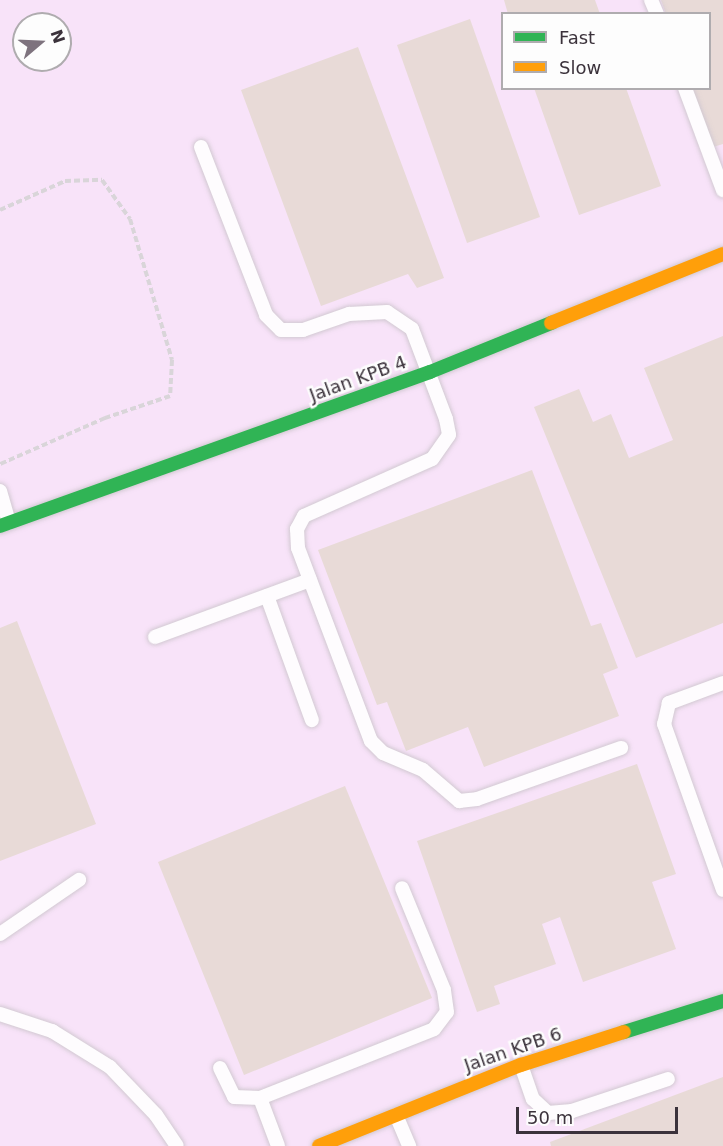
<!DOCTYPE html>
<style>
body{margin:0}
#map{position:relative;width:723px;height:1146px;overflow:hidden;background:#f9edf9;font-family:"DejaVu Sans",sans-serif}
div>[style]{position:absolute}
.built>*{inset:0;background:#f8e3f9}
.building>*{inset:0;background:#e8dad7}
.path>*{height:4px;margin-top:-2px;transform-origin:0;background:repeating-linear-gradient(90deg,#d9d5d9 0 6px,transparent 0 9px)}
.roads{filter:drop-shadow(0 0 2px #d2c9d2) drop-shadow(0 0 2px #d2c9d2)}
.lane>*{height:14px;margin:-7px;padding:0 7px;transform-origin:7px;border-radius:7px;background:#fefcfe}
.fast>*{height:14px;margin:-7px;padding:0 7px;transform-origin:7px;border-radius:7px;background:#30b455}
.slow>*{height:14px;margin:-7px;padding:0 7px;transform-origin:7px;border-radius:7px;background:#ff9f0a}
span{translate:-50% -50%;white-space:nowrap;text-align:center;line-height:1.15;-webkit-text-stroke:5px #fdfdfd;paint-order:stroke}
.street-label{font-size:18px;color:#3b323b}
.legend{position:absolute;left:501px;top:12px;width:210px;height:78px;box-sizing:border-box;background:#fdfdfd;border:2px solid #afacaf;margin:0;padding:8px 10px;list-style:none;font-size:18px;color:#3b323b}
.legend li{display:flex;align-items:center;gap:12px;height:30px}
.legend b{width:30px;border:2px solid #afacaf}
.north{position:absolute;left:12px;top:12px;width:60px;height:60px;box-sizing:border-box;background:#fdfdfd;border:2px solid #afacaf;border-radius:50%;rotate:71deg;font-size:16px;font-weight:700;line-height:24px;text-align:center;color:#3b323b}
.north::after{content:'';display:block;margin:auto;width:21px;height:27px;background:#7e737e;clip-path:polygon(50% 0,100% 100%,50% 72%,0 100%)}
.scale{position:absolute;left:516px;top:1107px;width:162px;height:27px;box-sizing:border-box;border:3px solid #3b323b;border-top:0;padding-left:8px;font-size:18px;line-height:21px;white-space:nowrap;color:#3b323b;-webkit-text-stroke:4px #fdfdfd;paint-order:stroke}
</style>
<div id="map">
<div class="built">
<i style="clip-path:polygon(evenodd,0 0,723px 0,723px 1146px,0 1146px,0 0,502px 14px,710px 14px,710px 88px,502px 88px,502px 14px,0 0,24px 24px,60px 24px,60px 60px,24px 60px,24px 24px)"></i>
</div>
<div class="building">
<i style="clip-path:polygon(504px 0,595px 0,600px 14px,508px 14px)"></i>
<i style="clip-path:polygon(661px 0,723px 0,723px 144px,710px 148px,690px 88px,710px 88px,710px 14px,666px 14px)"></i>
<i style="clip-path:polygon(470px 19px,540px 217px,467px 243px,397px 45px)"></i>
<i style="clip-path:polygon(358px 47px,444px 278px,417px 288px,408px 274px,321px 306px,241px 90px)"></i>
<i style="clip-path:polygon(534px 88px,626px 88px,661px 186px,579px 215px)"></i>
<i style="clip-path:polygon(723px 336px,723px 623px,636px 658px,534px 407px,579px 389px,593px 422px,611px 414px,629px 458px,673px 440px,644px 368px)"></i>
<i style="clip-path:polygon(532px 470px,591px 626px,601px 623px,618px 668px,603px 674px,619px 716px,484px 767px,468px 727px,406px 751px,387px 702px,377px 705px,318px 550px)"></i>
<i style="clip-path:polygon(17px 621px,96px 824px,0 861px,0 628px)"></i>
<i style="clip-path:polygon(637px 764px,676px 874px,652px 882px,676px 949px,583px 982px,560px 917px,542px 924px,556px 964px,494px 986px,500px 1004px,477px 1012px,417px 841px)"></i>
<i style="clip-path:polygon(345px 786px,432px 998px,244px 1075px,158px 862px)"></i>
<i style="clip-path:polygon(723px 1077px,723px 1146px,551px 1146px,550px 1142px)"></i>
</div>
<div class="path">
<i style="left:0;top:210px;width:71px;rotate:-24deg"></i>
<i style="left:65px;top:181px;width:37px;rotate:-2deg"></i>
<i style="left:102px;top:180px;width:48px;rotate:54.3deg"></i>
<i style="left:130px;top:219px;width:147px;rotate:73.4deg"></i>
<i style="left:172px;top:360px;width:36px;rotate:93deg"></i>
<i style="left:170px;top:396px;width:69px;rotate:161.3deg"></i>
<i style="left:105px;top:418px;width:115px;rotate:156.3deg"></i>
</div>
<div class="roads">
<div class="lane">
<i style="left:651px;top:0;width:15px;rotate:67deg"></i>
<i style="left:685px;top:88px;width:109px;rotate:69.6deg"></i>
<i style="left:201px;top:147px;width:180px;rotate:68.8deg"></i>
<i style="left:266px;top:315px;width:21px;rotate:45deg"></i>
<i style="left:281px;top:330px;width:22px"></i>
<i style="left:303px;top:330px;width:49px;rotate:-19.2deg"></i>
<i style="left:349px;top:314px;width:38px;rotate:-3deg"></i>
<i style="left:387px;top:312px;width:30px;rotate:34deg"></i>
<i style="left:412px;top:329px;width:96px;rotate:69.3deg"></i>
<i style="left:446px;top:419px;width:16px;rotate:79deg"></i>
<i style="left:449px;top:435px;width:29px;rotate:125deg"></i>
<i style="left:432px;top:459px;width:140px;rotate:156deg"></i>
<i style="left:304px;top:516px;width:15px;rotate:118deg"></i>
<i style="left:297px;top:529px;width:19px;rotate:87deg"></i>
<i style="left:298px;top:548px;width:206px;rotate:69.3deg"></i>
<i style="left:371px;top:741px;width:17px;rotate:45deg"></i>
<i style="left:383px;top:753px;width:43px;rotate:23deg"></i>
<i style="left:423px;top:770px;width:48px;rotate:40.7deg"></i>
<i style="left:459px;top:801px;width:18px;rotate:-6deg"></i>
<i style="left:477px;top:799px;width:153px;rotate:-19.5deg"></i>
<i style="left:0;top:491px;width:33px;rotate:74deg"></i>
<i style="left:267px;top:596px;width:132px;rotate:70.1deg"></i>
<i style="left:155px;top:637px;width:165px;rotate:-20.2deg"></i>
<i style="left:723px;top:683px;width:58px;rotate:159.7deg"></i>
<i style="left:669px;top:703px;width:22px;rotate:103deg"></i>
<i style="left:664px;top:724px;width:176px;rotate:70.4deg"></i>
<i style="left:0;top:934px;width:96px;rotate:-34.4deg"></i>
<i style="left:0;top:1014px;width:55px;rotate:18.1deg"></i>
<i style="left:52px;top:1031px;width:68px;rotate:31.8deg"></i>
<i style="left:110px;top:1067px;width:66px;rotate:46.2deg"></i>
<i style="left:156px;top:1115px;width:37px;rotate:56deg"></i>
<i style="left:521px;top:1065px;width:36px;rotate:71deg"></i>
<i style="left:533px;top:1099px;width:21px;rotate:43deg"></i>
<i style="left:548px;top:1113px;width:24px;rotate:-5deg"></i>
<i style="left:572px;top:1111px;width:101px;rotate:-18.4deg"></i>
<i style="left:220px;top:1068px;width:32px;rotate:64deg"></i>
<i style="left:234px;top:1097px;width:26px;rotate:2deg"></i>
<i style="left:260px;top:1098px;width:51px;rotate:69.4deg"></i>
<i style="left:260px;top:1098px;width:187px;rotate:-21.6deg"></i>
<i style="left:434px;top:1029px;width:21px;rotate:-53deg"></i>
<i style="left:447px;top:1012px;width:22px;rotate:-98deg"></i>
<i style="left:444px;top:990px;width:110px;rotate:-112.4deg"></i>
<i style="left:396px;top:1115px;width:34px;rotate:67deg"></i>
</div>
<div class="fast">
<i style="left:0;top:526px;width:457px;rotate:-19.7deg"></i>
<i style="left:430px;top:372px;width:131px;rotate:-22deg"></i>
<i style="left:624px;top:1032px;width:104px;rotate:-17.4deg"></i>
</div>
<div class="slow">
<i style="left:551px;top:323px;width:185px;rotate:-21.9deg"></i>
<i style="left:319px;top:1146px;width:218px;rotate:-21.9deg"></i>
<i style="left:521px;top:1065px;width:108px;rotate:-17.8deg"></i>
</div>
</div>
<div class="street-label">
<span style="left:358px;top:379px;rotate:-20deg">Jalan KPB 4</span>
<span style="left:513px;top:1050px;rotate:-19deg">Jalan KPB 6</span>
</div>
<ul class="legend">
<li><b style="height:8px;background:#30b455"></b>Fast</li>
<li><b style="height:8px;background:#ff9f0a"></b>Slow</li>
</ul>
<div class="north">N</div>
<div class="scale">50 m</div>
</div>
